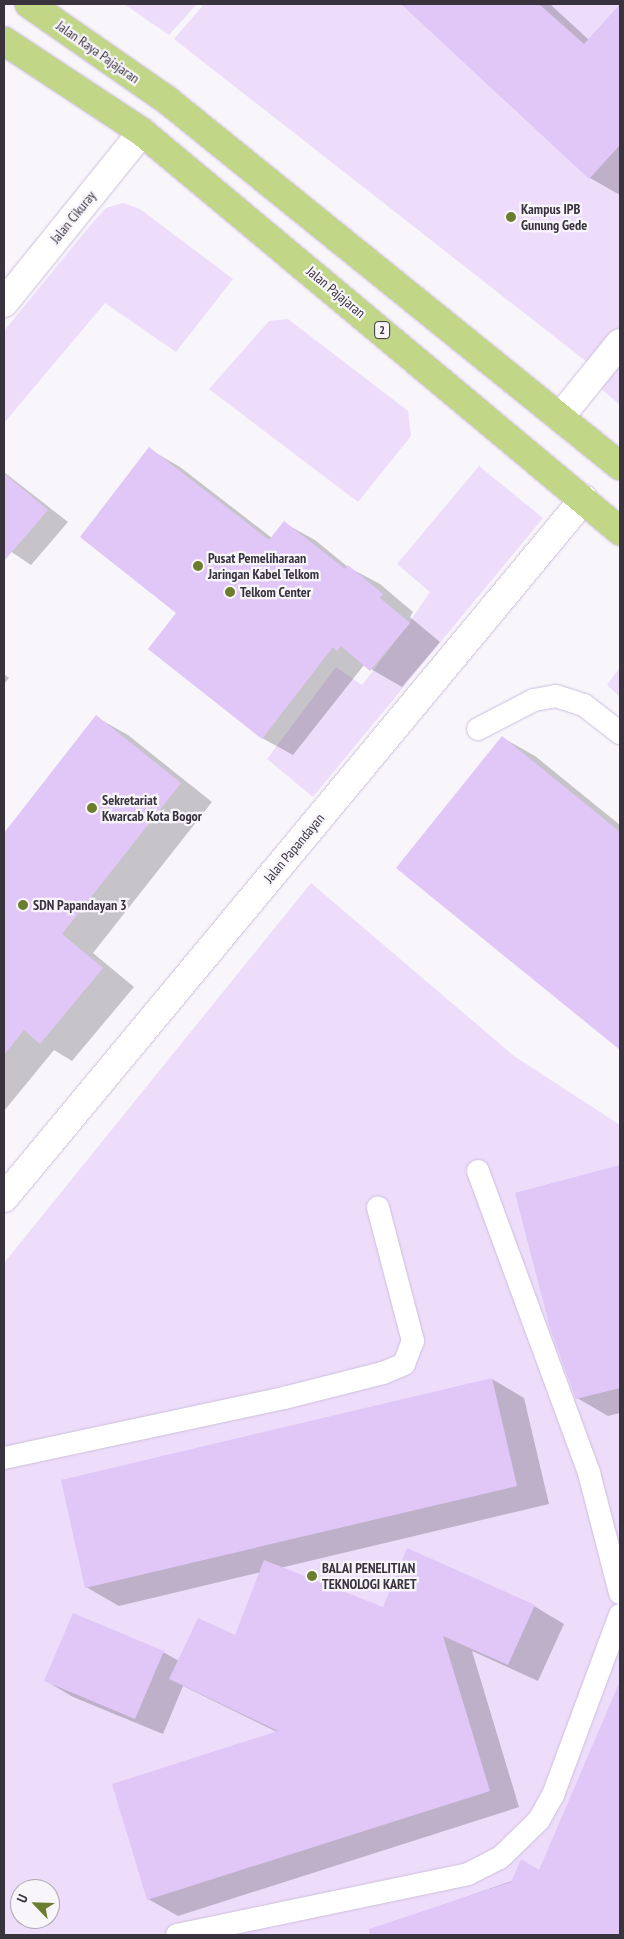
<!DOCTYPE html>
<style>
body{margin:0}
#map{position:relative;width:624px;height:1939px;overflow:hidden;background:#f8f5fb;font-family:"PT Sans Narrow",sans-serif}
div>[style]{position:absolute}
.green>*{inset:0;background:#edddfb}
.shadow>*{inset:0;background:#0003}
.building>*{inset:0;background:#e0c7f7}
.roads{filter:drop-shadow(0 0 1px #cdbedb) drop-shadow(0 0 1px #cdbedb)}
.service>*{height:22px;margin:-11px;padding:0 11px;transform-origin:11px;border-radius:11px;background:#fff}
.pedestrian>*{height:28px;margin:-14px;padding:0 14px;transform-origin:14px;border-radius:14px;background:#fff}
.minor>*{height:28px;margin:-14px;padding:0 14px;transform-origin:14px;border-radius:14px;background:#fff}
.tertiary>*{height:28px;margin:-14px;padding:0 14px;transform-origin:14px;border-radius:14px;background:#fff}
.trunk>*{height:28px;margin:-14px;padding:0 14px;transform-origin:14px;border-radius:14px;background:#c2d688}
.dots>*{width:14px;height:14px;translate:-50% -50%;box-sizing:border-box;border:2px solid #f8f5fb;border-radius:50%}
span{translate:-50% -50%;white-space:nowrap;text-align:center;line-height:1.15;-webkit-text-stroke:4.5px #f8f5fb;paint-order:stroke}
.shield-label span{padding:1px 4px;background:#f8f5fb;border:1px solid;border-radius:4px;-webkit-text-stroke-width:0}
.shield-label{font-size:12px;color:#39333e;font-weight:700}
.street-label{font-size:14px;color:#39333e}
.poi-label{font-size:14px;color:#39333e;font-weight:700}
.left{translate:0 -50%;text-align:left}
.frame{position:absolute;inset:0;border:5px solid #39333e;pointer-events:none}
.north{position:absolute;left:10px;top:1879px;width:50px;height:50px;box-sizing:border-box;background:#f8f5fb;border:1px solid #aca7af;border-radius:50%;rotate:294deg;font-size:14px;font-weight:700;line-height:20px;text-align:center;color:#39333e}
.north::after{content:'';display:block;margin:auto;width:18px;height:22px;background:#6b7e2d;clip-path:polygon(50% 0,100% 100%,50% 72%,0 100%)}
</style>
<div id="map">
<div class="green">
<i style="clip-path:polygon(124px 4px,197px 4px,169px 35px)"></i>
<i style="clip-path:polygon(204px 4px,620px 4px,620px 405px,599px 387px,606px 377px,174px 39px)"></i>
<i style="clip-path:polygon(123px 203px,140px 209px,233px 279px,176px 352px,105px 303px,4px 423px,4px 331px,93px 222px,106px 208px)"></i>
<i style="clip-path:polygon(288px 319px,408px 411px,411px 436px,358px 502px,209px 389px,269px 321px)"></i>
<i style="clip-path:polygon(479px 466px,543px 518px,313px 797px,267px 759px,336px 667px,362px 685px,409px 623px,430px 592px,397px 564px)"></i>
<i style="clip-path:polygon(620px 667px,620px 697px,607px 685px)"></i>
<i style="clip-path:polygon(evenodd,311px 883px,514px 1056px,620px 1125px,620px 1935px,4px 1935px,4px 1263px,311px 883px,20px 1889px,50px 1889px,50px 1919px,20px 1919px,20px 1889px)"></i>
</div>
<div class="shadow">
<i style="clip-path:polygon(402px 4px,550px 4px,589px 40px,620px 6px,620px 195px,590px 178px)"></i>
<i style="clip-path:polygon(149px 449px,180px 467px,272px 538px,284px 523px,315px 540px,348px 567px,380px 584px,413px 612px,410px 617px,440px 642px,402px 687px,364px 665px,293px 755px,262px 738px,178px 612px)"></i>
<i style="clip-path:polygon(4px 472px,68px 522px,31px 565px,4px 547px)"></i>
<i style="clip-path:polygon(4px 674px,9px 678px,4px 684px)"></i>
<i style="clip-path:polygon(96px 717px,128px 735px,212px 802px,93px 953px,134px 987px,72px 1061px,54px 1050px,4px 1111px,4px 836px)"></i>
<i style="clip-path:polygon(503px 738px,535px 756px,620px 825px,620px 1048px,398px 868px)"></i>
<i style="clip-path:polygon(620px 1166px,620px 1413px,608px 1416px,577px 1398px,516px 1193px)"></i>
<i style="clip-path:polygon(492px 1379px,524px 1398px,549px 1504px,280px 1568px,384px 1608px,534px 1606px,564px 1624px,538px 1681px,472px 1651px,519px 1807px,178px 1916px,148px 1899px,277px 1732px,183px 1686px,163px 1734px,73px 1697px,46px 1681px,163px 1652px,179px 1661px,235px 1637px,261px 1572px,119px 1606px,86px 1587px)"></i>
<i style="clip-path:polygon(620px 1684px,620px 1935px,383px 1935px,380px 1927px,540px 1871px)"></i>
</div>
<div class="building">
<i style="clip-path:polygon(401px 4px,539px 4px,584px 44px,620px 4px,620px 145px,589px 179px)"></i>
<i style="clip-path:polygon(149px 447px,269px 540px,284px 521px,345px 569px,348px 565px,383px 594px,380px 598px,410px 623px,370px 671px,341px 646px,337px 651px,333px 647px,262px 739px,148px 649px,176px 613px,80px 537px)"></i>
<i style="clip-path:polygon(4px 473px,48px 510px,4px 561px)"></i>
<i style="clip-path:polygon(96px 715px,181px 783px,62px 934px,103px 968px,40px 1044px,24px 1030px,4px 1055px,4px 833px)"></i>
<i style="clip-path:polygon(502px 736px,620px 832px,620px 1050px,396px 868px)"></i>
<i style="clip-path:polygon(620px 1165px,620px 1388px,576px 1399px,550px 1328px,515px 1193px)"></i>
<i style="clip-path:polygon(492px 1378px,517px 1486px,85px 1588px,61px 1480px)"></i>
<i style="clip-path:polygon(407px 1548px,535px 1605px,508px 1665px,443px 1636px,490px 1791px,147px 1900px,112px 1784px,278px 1731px,169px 1679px,198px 1618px,235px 1635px,264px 1560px,383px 1607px)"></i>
<i style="clip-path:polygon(73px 1613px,164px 1651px,135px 1719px,44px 1681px)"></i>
<i style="clip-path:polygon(620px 1681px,620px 1935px,370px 1935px,369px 1929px,511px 1882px,521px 1859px,539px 1870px)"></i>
</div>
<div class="roads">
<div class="service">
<i style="left:478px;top:729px;width:63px;rotate:-27.4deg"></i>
<i style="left:534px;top:700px;width:22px;rotate:-10deg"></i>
<i style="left:556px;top:696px;width:29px;rotate:18deg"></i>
<i style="left:584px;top:705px;width:46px;rotate:37.9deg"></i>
<i style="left:478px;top:1171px;width:322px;rotate:69.8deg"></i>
<i style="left:589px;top:1473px;width:124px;rotate:75.5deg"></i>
<i style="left:4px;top:1458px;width:286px;rotate:-12.1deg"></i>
<i style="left:284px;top:1398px;width:102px;rotate:-14.2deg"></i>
<i style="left:383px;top:1373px;width:23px;rotate:-23deg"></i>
<i style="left:404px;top:1364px;width:25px;rotate:-69deg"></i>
<i style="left:413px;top:1341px;width:138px;rotate:-104.7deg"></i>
<i style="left:177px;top:1935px;width:297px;rotate:-11.8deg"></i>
<i style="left:468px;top:1874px;width:36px;rotate:-27deg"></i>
<i style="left:500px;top:1858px;width:54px;rotate:-44.3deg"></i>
<i style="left:539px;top:1820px;width:29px;rotate:-61deg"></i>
<i style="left:553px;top:1795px;width:192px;rotate:-69.6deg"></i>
</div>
<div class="pedestrian">
<i style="left:560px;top:417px;width:95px;rotate:-51deg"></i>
</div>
<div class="minor">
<i style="left:4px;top:303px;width:220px;rotate:-51.1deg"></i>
</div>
<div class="tertiary">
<i style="left:4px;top:1198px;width:908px;rotate:-50.32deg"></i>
</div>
<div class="trunk">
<i style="left:29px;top:4px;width:168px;rotate:34.8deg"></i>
<i style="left:167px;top:100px;width:582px;rotate:38.94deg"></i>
<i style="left:4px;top:41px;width:165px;rotate:33.4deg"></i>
<i style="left:142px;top:132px;width:623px;rotate:39.85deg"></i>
</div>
</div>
<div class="dots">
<i style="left:511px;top:217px;background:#6b7e2d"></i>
<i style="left:198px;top:566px;background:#6b7e2d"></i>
<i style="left:230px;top:592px;background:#6b7e2d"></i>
<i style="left:92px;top:808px;background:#6b7e2d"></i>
<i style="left:23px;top:905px;background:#6b7e2d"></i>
<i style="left:312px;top:1576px;background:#6b7e2d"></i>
</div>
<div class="shield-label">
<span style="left:382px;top:330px">2</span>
</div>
<div class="street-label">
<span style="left:98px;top:52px;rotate:35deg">Jalan Raya Pajajaran</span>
<span style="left:73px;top:217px;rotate:-51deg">Jalan Cikuray</span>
<span style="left:336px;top:292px;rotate:40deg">Jalan Pajajaran</span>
<span style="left:294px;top:848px;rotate:-50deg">Jalan Papandayan</span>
</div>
<div class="poi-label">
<span class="left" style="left:521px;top:217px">Kampus IPB<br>Gunung Gede</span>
<span class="left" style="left:208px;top:566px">Pusat Pemeliharaan<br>Jaringan Kabel Telkom</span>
<span class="left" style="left:240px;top:592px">Telkom Center</span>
<span class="left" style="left:102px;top:808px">Sekretariat<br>Kwarcab Kota Bogor</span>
<span class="left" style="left:33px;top:905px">SDN Papandayan 3</span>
<span class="left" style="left:322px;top:1576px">BALAI PENELITIAN<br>TEKNOLOGI KARET</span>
</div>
<div class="frame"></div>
<div class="north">U</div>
</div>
